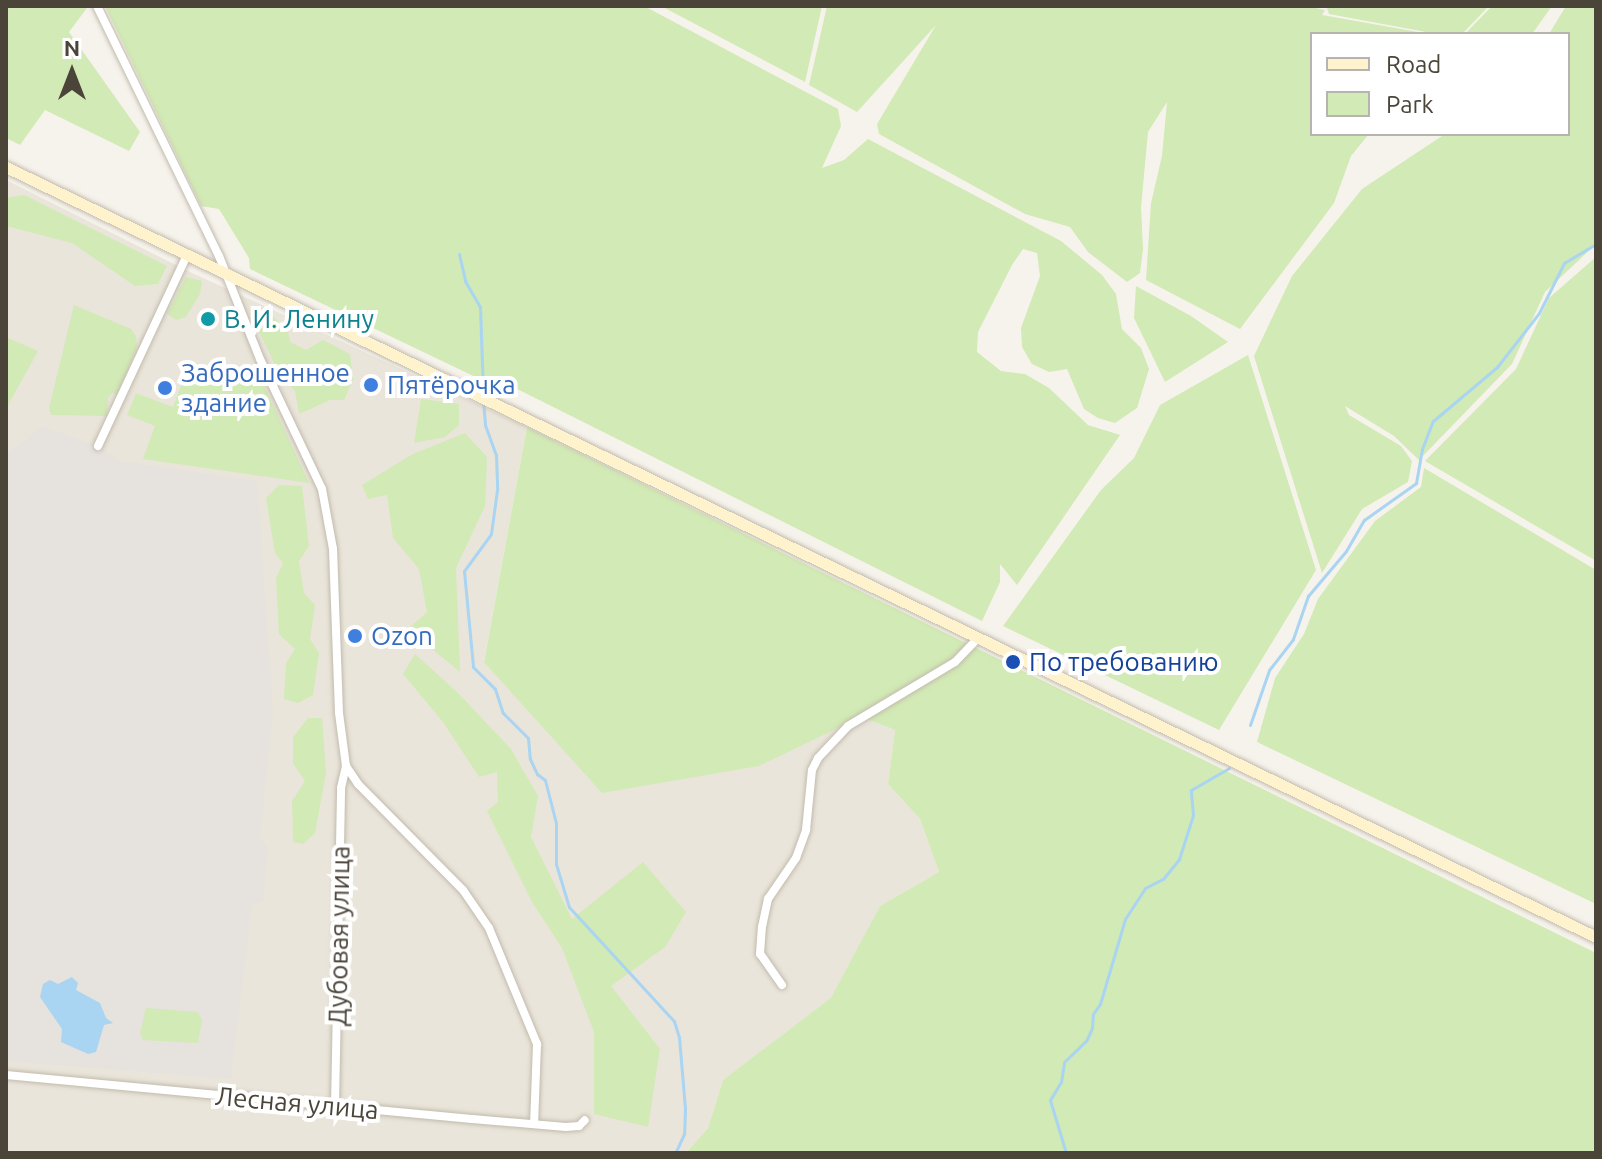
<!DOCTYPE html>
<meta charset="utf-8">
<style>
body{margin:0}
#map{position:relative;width:1602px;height:1159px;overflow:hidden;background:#f6f3ec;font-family:Ubuntu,sans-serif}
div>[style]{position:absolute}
.residential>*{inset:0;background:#eae5da}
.industrial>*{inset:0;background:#e6e2dd}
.green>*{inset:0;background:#d2eab5}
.water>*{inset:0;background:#a9d4f2}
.stream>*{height:3px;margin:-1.5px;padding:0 1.5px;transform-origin:1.5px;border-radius:1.5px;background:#a9d4f2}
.roads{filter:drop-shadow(0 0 2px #c2bbae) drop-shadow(0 0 2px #c2bbae)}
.street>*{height:8px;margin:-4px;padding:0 4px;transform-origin:4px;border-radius:4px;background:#fff}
.secondary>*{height:11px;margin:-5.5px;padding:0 5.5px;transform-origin:5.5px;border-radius:5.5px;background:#fff3cd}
.dots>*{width:22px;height:22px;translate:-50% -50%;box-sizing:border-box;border:4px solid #fff;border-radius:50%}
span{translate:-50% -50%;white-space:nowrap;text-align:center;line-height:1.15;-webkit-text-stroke:8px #fff;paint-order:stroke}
.culture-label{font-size:26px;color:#0d838f}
.left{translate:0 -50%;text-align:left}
.shop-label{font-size:26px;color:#366cbe}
.transit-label{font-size:26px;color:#164399}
.street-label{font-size:26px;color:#4b4439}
.frame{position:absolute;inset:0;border:8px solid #4b4439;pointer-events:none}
.legend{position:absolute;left:1310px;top:32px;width:260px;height:104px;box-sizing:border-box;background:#fff;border:2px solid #b7b4b0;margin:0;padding:10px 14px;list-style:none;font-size:24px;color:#4b4439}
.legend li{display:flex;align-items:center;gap:16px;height:40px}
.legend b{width:40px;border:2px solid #b7b4b0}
.north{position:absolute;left:32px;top:32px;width:80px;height:80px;-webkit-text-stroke:6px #fff;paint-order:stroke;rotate:0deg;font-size:22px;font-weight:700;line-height:32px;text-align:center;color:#4b4439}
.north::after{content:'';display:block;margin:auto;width:28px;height:36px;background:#4b4439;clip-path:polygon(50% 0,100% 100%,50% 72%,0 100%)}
</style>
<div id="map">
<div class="residential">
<i style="clip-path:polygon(6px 180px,188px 271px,527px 427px,484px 661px,861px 717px,895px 730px,888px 784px,920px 819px,939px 872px,880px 906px,832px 998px,723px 1080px,708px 1128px,686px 1153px,6px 1153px)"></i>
</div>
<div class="industrial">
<i style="clip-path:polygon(43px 426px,99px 447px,120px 461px,257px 481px,273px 712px,260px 838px,268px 849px,263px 901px,252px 903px,231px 1079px,6px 1061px,6px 454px)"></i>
</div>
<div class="green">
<i style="clip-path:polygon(6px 6px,87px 8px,69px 32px,140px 132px,129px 151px,45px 110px,20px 145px,6px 138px)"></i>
<i style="clip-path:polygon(105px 6px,644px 6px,838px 109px,841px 126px,822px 168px,844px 160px,868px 139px,1061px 241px,1102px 275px,1116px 294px,1122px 329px,1141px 348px,1149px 369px,1137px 408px,1115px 423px,1098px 418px,1084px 409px,1067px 369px,1049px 372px,1032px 364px,1022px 347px,1021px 328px,1040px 276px,1037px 253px,1023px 249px,1012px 265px,978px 332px,977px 352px,1001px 371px,1025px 374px,1049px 388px,1088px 425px,1120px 435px,1017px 585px,1000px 564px,1000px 582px,982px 621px,515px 388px,511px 394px,250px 269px,249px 258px,219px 209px,201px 206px)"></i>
<i style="clip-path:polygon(661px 6px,822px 6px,805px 82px)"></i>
<i style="clip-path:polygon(827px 6px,1305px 6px,1325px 10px,1322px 15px,1429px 34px,1312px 34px,1312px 134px,1369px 134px,1351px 156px,1334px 203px,1240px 329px,1146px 280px,1151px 203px,1162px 156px,1167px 102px,1148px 132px,1141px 207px,1143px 249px,1140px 273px,1127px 282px,1088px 252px,1070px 227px,1025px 214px,879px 134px,877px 124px,936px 25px,857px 112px,809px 85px)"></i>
<i style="clip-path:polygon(1318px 6px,1489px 6px,1462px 34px,1437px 34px,1329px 14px,1327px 8px)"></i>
<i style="clip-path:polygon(1492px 6px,1552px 6px,1532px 34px,1465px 34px)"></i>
<i style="clip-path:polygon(1566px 6px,1596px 6px,1596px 244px,1545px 292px,1512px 364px,1419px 460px,1394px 436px,1345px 406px,1349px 415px,1401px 446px,1412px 461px,1408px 482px,1362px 509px,1322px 573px,1254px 356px,1292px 276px,1362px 189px,1445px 134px,1568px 134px,1568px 34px,1549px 34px)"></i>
<i style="clip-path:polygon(24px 195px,167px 266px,158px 284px,135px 286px,72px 243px,6px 226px,6px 198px)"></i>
<i style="clip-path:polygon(1596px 257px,1596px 561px,1425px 461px,1516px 369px,1549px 298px)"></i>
<i style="clip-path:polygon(186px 277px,202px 281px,200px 294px,186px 317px,176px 320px,167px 314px)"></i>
<i style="clip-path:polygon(1136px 286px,1191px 316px,1228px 342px,1165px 382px,1134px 318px)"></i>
<i style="clip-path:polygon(74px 305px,131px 329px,136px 336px,137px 347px,118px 395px,112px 393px,108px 398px,107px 416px,51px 415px,49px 408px)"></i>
<i style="clip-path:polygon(255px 313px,272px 315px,288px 332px,290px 342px,306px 350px,323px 340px,350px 354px,353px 379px,344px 400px,330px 400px,299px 414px,295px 391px,280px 375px,255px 323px)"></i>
<i style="clip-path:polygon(8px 338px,38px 351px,6px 409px,6px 343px)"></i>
<i style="clip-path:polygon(1248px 355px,1316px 570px,1219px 730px,1003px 626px,1101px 490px,1134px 458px,1160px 405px)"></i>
<i style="clip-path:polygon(254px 364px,309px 483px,143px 459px,155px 426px,127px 415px,136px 393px,173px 407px,187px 370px,212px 380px,216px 370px,247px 382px)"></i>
<i style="clip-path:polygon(421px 399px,459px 404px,459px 425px,445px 437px,414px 443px)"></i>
<i style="clip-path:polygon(527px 427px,1596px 953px,1596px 1153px,686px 1153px,708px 1128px,723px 1080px,831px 998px,880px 906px,939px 872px,920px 819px,888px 784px,895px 730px,861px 717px,759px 766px,602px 793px,484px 662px)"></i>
<i style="clip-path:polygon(465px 433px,487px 457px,485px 506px,456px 568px,460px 672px,408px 629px,427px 612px,419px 569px,393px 538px,387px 495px,368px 499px,362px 485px,413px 454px)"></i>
<i style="clip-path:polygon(1424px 468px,1596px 570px,1596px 904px,1257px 742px,1275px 678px,1304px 634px,1318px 599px,1375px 521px,1421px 487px)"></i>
<i style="clip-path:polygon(279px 485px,302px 486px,309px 546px,299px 561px,304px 593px,315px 605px,310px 639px,319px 653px,313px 695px,298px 703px,284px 699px,286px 663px,295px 649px,279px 634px,276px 578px,283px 563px,275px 553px,266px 498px)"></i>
<i style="clip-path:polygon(415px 654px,458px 693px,511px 749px,538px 796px,531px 837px,572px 919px,643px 862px,686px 912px,665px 947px,611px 986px,660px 1049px,648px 1127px,594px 1114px,594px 1032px,562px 948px,532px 902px,487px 811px,498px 802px,497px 772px,479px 777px,443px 722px,403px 674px)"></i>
<i style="clip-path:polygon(308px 718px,322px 718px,326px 773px,315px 833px,303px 844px,293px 842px,292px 801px,305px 781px,293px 763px,293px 737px)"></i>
<i style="clip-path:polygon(146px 1008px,198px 1012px,202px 1020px,198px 1043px,143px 1040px,140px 1033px)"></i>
</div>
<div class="water">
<i style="clip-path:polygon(72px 977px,78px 983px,76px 990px,100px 1003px,106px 1018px,113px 1023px,104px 1025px,96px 1052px,88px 1054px,61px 1042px,62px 1029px,40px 997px,43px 984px,50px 980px,58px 984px)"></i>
</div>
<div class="stream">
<i style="left:459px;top:254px;width:28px;rotate:77deg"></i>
<i style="left:465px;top:281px;width:30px;rotate:60deg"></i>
<i style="left:480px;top:307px;width:86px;rotate:88deg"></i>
<i style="left:483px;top:401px;width:24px;rotate:85deg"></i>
<i style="left:485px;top:425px;width:32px;rotate:70deg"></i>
<i style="left:496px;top:455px;width:35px;rotate:88deg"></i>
<i style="left:497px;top:490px;width:44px;rotate:97.8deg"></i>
<i style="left:491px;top:534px;width:46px;rotate:126.1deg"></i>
<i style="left:464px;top:571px;width:96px;rotate:84.6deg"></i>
<i style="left:473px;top:667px;width:31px;rotate:45deg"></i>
<i style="left:495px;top:689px;width:25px;rotate:72deg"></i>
<i style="left:503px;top:713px;width:35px;rotate:45deg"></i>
<i style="left:528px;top:738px;width:21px;rotate:85deg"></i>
<i style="left:530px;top:759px;width:17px;rotate:65deg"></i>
<i style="left:537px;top:774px;width:10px;rotate:37deg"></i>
<i style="left:545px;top:780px;width:44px;rotate:75.7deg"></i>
<i style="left:556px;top:823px;width:41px;rotate:90deg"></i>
<i style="left:556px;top:864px;width:45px;rotate:73.2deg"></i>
<i style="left:569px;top:907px;width:155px;rotate:47.4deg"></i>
<i style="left:674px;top:1021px;width:17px;rotate:73deg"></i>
<i style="left:679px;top:1037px;width:72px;rotate:85.2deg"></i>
<i style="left:685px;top:1109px;width:25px;rotate:92deg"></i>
<i style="left:684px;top:1134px;width:21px;rotate:115deg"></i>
<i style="left:1250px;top:725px;width:58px;rotate:-70.9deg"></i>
<i style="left:1269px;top:670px;width:39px;rotate:-52deg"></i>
<i style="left:1293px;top:639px;width:46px;rotate:-70.8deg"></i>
<i style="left:1308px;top:596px;width:59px;rotate:-49.8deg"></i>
<i style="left:1346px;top:551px;width:36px;rotate:-60deg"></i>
<i style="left:1364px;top:520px;width:64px;rotate:-35.4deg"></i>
<i style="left:1416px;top:483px;width:35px;rotate:-80deg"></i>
<i style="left:1422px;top:449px;width:30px;rotate:-69deg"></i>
<i style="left:1433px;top:421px;width:84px;rotate:-40.2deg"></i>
<i style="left:1497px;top:367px;width:68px;rotate:-52.1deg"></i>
<i style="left:1539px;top:313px;width:56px;rotate:-63.4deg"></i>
<i style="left:1564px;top:263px;width:37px;rotate:-31deg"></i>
<i style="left:1066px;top:1153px;width:55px;rotate:-106.8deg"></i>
<i style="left:1050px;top:1100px;width:21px;rotate:-59deg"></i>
<i style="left:1061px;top:1082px;width:20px;rotate:-81deg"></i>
<i style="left:1064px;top:1062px;width:30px;rotate:-44deg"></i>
<i style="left:1086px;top:1041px;width:14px;rotate:-65deg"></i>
<i style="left:1092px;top:1028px;width:14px;rotate:-86deg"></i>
<i style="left:1093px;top:1014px;width:12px;rotate:-55deg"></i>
<i style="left:1100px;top:1004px;width:89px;rotate:-73.6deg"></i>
<i style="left:1125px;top:919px;width:37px;rotate:-57deg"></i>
<i style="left:1145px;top:888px;width:20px;rotate:-27deg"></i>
<i style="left:1163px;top:879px;width:26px;rotate:-51deg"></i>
<i style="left:1179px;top:859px;width:46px;rotate:-72.3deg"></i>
<i style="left:1193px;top:815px;width:25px;rotate:-95deg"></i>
<i style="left:1191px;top:790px;width:44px;rotate:-30.1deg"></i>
</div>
<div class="roads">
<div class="street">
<i style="left:97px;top:6px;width:278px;rotate:64deg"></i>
<i style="left:219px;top:256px;width:111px;rotate:68.3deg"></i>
<i style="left:260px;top:359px;width:144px;rotate:64.5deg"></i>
<i style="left:322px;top:489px;width:61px;rotate:79.6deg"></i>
<i style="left:333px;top:549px;width:164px;rotate:87.9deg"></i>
<i style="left:339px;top:713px;width:53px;rotate:82.5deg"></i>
<i style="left:346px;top:766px;width:22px;rotate:56deg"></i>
<i style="left:358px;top:784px;width:149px;rotate:45.3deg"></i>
<i style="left:463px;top:890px;width:46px;rotate:55.6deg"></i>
<i style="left:489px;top:928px;width:126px;rotate:67.5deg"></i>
<i style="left:537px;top:1044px;width:80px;rotate:92.1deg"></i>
<i style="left:98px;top:446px;width:211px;rotate:-65deg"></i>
<i style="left:782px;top:985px;width:38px;rotate:-125deg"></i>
<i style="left:760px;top:954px;width:27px;rotate:-86deg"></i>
<i style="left:762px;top:927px;width:29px;rotate:-78deg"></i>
<i style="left:768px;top:899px;width:50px;rotate:-55.7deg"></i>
<i style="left:796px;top:858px;width:30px;rotate:-70deg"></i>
<i style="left:806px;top:830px;width:60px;rotate:-84.3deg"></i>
<i style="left:812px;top:770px;width:13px;rotate:-63deg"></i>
<i style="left:818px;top:758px;width:44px;rotate:-46.8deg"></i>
<i style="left:848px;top:726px;width:125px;rotate:-30.9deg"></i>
<i style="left:955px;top:662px;width:33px;rotate:-46deg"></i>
<i style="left:6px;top:1075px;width:468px;rotate:5.4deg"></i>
<i style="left:472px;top:1119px;width:94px;rotate:4.9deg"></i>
<i style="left:566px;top:1127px;width:13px;rotate:-4deg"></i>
<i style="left:579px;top:1126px;width:8px;rotate:-45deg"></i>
<i style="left:335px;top:1106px;width:318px;rotate:-88.9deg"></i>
<i style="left:341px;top:788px;width:23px;rotate:-77deg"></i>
</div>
<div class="secondary">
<i style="left:6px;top:167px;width:1767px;rotate:25.84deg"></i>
</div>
</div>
<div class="dots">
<i style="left:208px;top:319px;background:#0f9aa8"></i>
<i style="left:371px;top:385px;background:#3f7fe0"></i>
<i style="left:165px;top:388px;background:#3f7fe0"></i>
<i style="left:355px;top:636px;background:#3f7fe0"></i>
<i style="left:1013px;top:662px;background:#1a4fb4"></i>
</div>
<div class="culture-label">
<span class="left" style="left:224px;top:319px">В. И. Ленину</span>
</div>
<div class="shop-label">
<span class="left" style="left:181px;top:388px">Заброшенное<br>здание</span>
<span class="left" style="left:387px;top:385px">Пятёрочка</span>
<span class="left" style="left:371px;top:636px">Ozon</span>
</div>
<div class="transit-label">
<span class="left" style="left:1029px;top:662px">По требованию</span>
</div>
<div class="street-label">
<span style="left:339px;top:936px;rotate:-89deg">Дубовая улица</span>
<span style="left:297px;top:1103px;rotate:5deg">Лесная улица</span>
</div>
<div class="frame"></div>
<ul class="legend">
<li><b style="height:10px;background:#fff3cd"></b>Road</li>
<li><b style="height:22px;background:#d2eab5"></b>Park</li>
</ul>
<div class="north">N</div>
</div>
